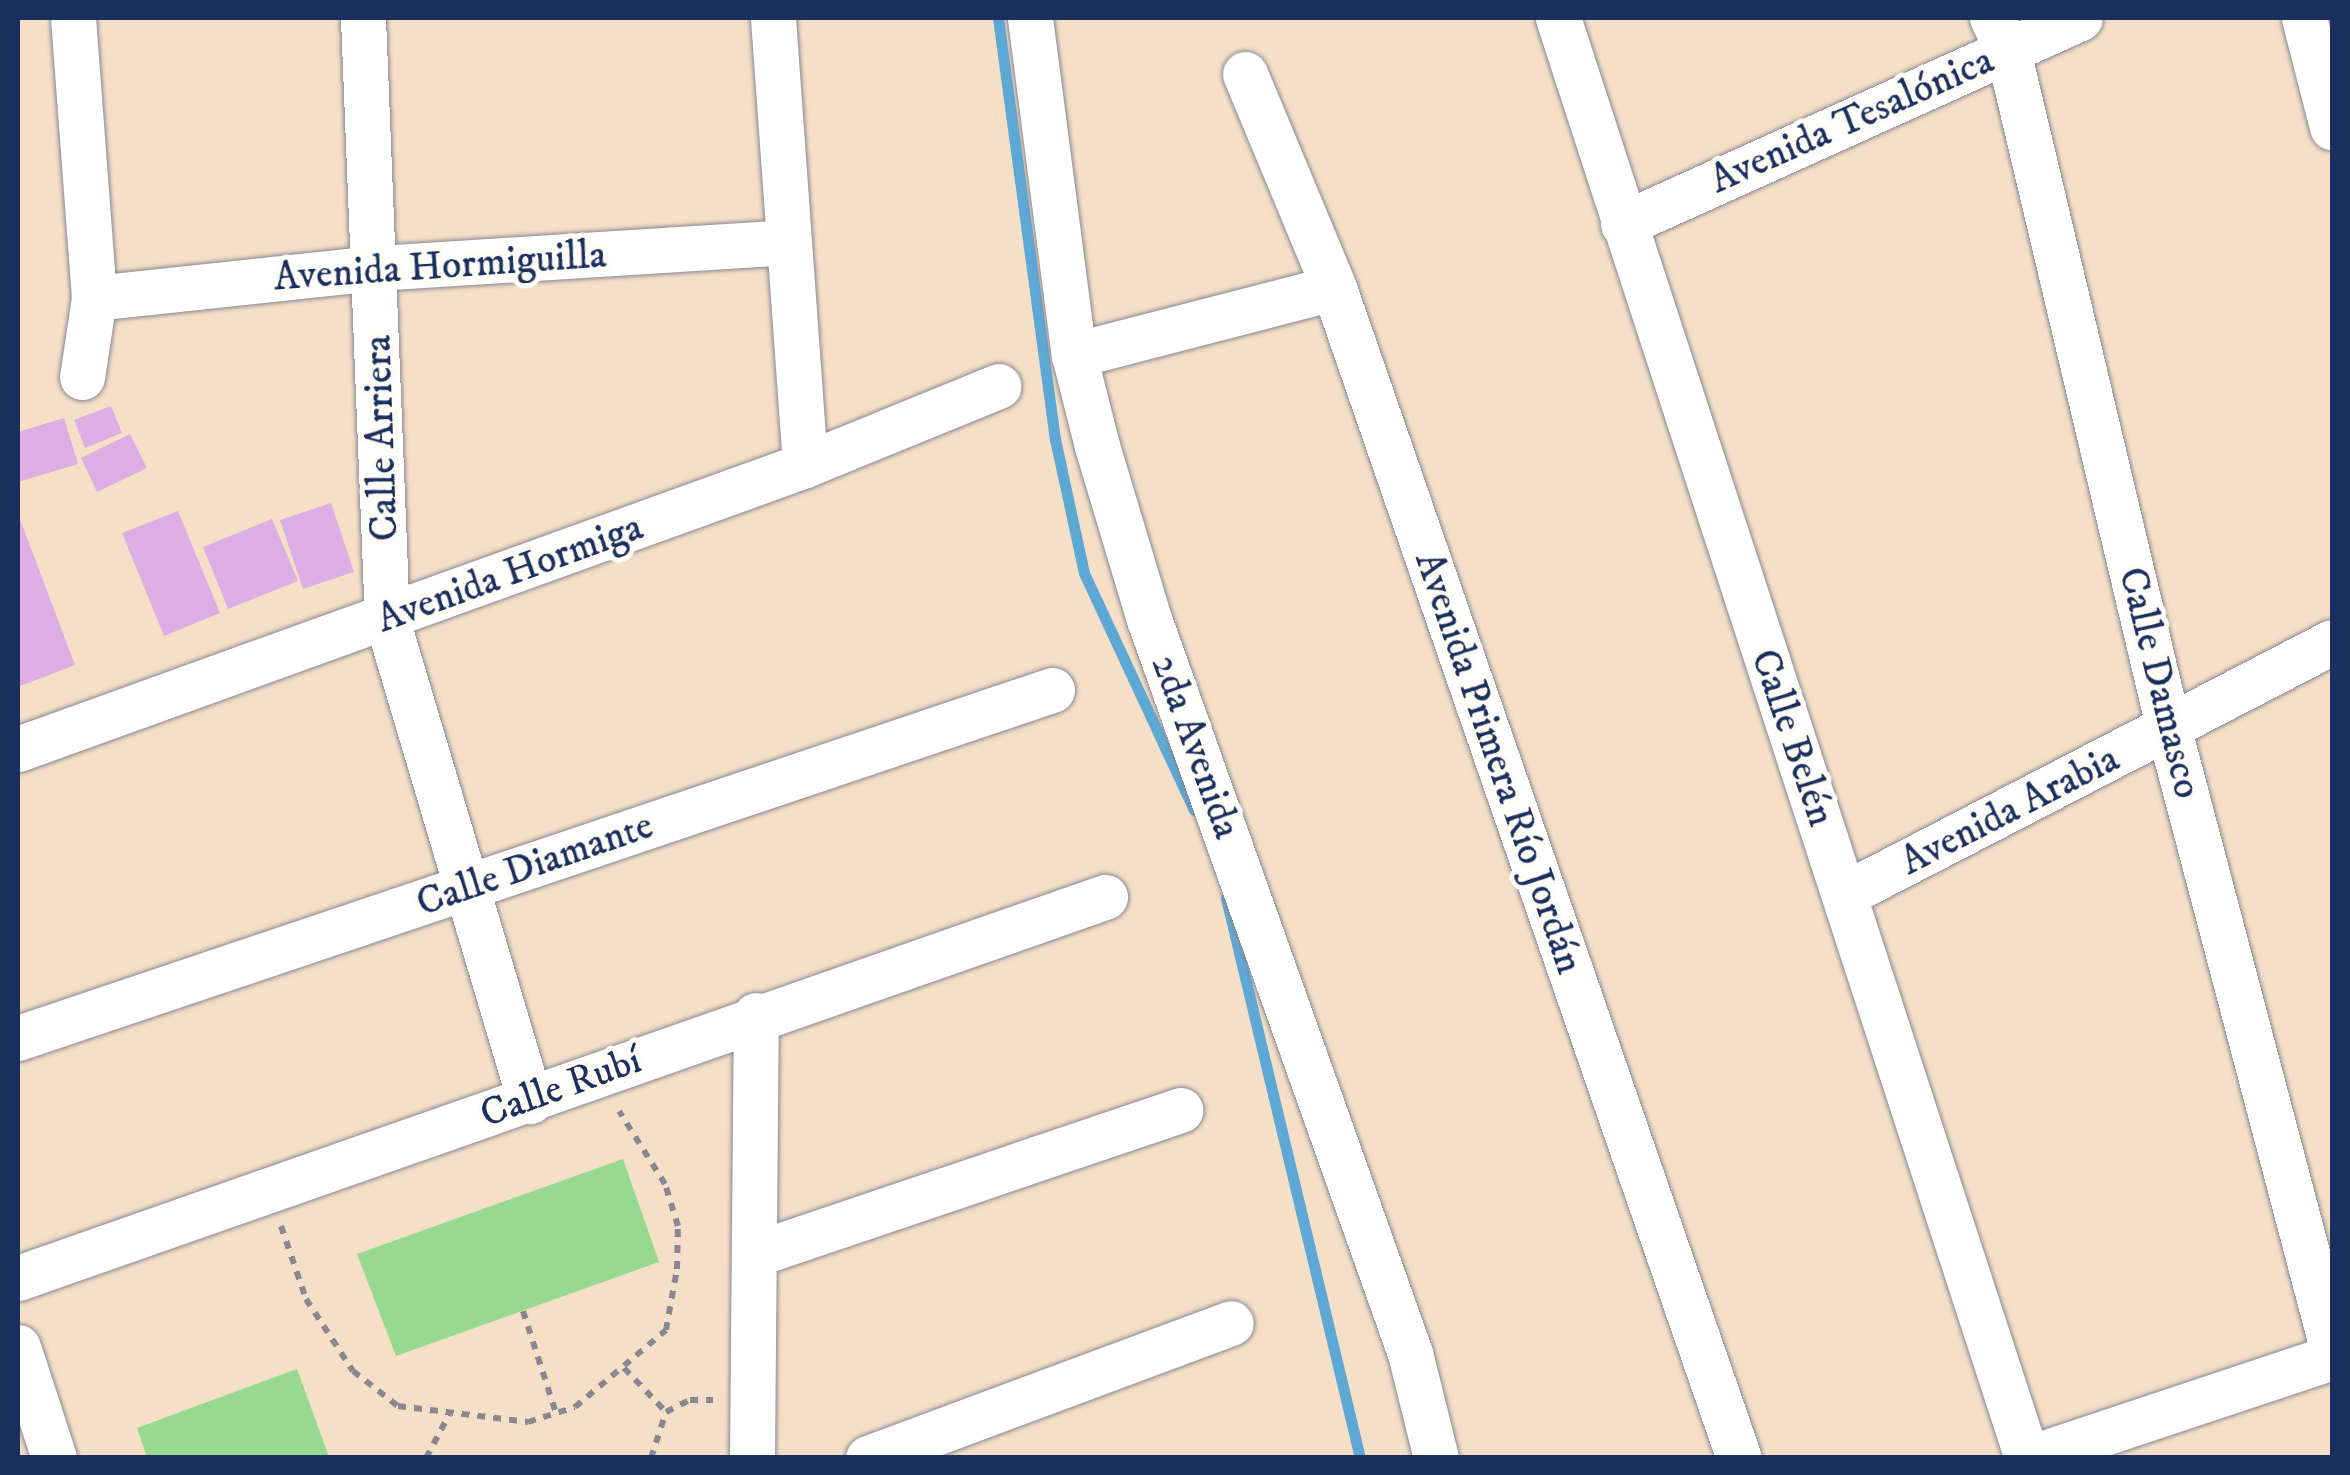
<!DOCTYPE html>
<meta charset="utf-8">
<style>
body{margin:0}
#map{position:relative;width:2350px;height:1475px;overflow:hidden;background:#f5dfc6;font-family:"IM FELL DW Pica",serif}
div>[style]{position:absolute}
.green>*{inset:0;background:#98d990}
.stream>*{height:11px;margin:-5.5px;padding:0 5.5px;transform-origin:5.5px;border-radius:5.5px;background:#5ea8d6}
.building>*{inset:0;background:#ddaee4}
.path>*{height:6px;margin-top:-3px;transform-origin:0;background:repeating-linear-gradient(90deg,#888792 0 8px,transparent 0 16px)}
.roads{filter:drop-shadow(0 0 2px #888792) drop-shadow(0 0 2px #888792)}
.street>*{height:45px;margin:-22.5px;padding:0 22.5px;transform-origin:22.5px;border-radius:22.5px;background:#fff}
span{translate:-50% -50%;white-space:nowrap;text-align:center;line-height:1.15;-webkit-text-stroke:10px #fdfcf7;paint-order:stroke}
.street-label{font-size:40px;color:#1b2f5e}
.frame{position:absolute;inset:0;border:20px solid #1b2f5e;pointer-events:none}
</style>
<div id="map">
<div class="green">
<i style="clip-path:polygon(623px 1159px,659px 1262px,396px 1356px,357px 1254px)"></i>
<i style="clip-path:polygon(297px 1369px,329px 1457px,147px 1457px,137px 1428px)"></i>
</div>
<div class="stream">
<i style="left:998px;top:18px;width:425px;rotate:82.3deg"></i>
<i style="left:1055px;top:439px;width:137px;rotate:77.8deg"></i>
<i style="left:1084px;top:573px;width:261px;rotate:65.1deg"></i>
<i style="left:1226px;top:898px;width:576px;rotate:76.54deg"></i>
</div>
<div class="building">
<i style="clip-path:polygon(111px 406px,122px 433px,85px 448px,74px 420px)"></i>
<i style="clip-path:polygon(64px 418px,78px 464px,18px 482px,18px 432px)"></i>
<i style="clip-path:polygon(130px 434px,147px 468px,97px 492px,81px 458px)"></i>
<i style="clip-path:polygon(331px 503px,354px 572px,303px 589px,280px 520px)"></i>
<i style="clip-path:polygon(178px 511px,220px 613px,164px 636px,122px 533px)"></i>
<i style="clip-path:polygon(18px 514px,75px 665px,18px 687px)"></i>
<i style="clip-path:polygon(272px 519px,298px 581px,228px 609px,203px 547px)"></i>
</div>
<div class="path">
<i style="left:281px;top:1226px;width:77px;rotate:71.1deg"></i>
<i style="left:306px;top:1299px;width:86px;rotate:56.9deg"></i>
<i style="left:353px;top:1371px;width:57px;rotate:37.9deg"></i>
<i style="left:398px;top:1406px;width:131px;rotate:7deg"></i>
<i style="left:528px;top:1422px;width:49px;rotate:-17.7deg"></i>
<i style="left:575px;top:1407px;width:119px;rotate:-40.2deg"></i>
<i style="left:666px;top:1330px;width:62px;rotate:-79.8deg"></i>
<i style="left:677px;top:1269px;width:43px;rotate:-88.7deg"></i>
<i style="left:678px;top:1226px;width:44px;rotate:-107.2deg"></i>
<i style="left:665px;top:1184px;width:86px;rotate:-122.2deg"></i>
<i style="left:523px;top:1311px;width:107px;rotate:72.1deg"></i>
<i style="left:624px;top:1368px;width:61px;rotate:46.3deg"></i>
<i style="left:426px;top:1458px;width:49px;rotate:-61.9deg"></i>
<i style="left:651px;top:1458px;width:48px;rotate:-71.9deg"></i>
<i style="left:666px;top:1412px;width:27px;rotate:-27deg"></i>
<i style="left:690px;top:1400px;width:23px"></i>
</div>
<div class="roads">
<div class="street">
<i style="left:73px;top:18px;width:281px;rotate:85.7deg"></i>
<i style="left:94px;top:298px;width:80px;rotate:98.6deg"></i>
<i style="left:363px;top:18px;width:602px;rotate:87.72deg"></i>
<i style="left:387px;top:620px;width:502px;rotate:73.44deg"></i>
<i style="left:773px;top:18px;width:448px;rotate:85.9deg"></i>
<i style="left:1030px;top:18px;width:340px;rotate:82.6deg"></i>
<i style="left:1074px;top:355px;width:94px;rotate:75.8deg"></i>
<i style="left:1097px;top:446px;width:181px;rotate:73.3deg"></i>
<i style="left:1149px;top:619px;width:779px;rotate:70.43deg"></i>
<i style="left:1410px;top:1353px;width:108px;rotate:76.1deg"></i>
<i style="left:1558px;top:18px;width:1514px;rotate:71.96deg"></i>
<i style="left:1992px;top:18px;width:37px;rotate:64deg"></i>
<i style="left:2008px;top:51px;width:698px;rotate:76.66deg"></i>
<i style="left:2169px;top:730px;width:639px;rotate:75.22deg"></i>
<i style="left:2304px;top:18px;width:113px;rotate:75.6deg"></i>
<i style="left:1245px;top:74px;width:232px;rotate:67.4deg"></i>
<i style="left:1334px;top:288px;width:1238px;rotate:70.91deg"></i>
<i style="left:1623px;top:224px;width:501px;rotate:-24.26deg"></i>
<i style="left:94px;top:298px;width:285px;rotate:-6.1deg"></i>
<i style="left:377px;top:268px;width:411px;rotate:-3.6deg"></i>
<i style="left:1074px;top:355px;width:268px;rotate:-14.5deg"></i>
<i style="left:18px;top:749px;width:837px;rotate:-19.84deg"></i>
<i style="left:805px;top:465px;width:209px;rotate:-22.2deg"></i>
<i style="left:1845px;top:894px;width:548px;rotate:-27.36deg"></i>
<i style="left:18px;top:1038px;width:1091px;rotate:-18.6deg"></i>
<i style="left:758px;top:1253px;width:446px;rotate:-18.7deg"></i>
<i style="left:18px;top:1278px;width:1152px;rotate:-19.32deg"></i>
<i style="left:18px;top:1347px;width:117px;rotate:72deg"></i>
<i style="left:752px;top:1458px;width:443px;rotate:-89.5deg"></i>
<i style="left:868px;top:1458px;width:387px;rotate:-20.4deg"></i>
<i style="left:2029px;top:1458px;width:319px;rotate:-18.4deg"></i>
</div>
</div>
<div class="street-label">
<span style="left:1852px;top:121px;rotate:-24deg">Avenida Tesalónica</span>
<span style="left:440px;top:267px;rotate:-4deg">Avenida Hormiguilla</span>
<span style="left:382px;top:438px;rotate:-92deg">Calle Arriera</span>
<span style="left:510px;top:574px;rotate:-20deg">Avenida Hormiga</span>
<span style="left:2159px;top:683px;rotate:76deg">Calle Damasco</span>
<span style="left:1792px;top:738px;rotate:71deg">Calle Belén</span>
<span style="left:1195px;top:747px;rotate:70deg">2da Avenida</span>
<span style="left:1498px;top:763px;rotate:71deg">Avenida Primera Río Jordán</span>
<span style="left:2010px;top:811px;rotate:-27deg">Avenida Arabia</span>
<span style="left:535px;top:865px;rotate:-19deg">Calle Diamante</span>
<span style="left:561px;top:1088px;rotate:-20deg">Calle Rubí</span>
</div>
<div class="frame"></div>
</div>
